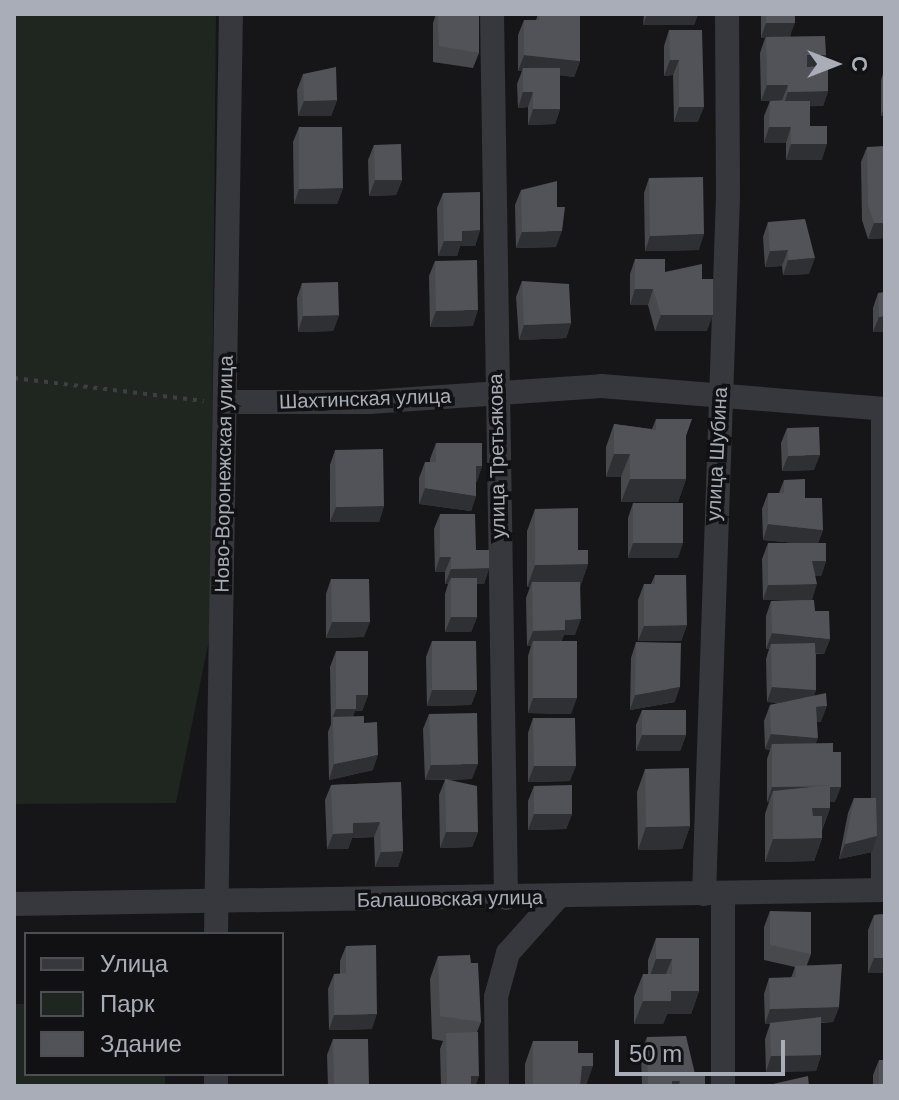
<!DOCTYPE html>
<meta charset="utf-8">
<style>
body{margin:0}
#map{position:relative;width:899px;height:1100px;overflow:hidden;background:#161618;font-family:Arial,sans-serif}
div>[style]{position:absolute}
.green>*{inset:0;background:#1e261f}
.path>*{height:4px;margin-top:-2px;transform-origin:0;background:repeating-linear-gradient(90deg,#3d3f44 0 4px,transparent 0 10px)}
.minor>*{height:24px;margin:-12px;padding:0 12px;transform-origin:12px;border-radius:12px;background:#37383d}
.wall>*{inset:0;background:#47494d}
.shaded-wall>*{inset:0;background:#2f3033}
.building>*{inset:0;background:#525359}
span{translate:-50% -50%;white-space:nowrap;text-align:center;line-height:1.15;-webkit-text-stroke:7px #111113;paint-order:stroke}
.street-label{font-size:20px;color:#a8adb8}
.frame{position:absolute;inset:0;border:16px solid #a8adb8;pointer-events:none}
.legend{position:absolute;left:24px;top:932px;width:260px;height:144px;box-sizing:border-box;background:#111113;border:2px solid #4d4f55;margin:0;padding:10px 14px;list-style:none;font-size:24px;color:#a8adb8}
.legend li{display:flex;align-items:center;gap:16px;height:40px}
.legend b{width:40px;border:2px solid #4d4f55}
.north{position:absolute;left:795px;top:24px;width:80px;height:80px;-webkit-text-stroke:6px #111113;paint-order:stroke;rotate:90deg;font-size:22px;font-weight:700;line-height:32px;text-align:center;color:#a8adb8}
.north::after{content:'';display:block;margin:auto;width:28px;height:36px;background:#a8adb8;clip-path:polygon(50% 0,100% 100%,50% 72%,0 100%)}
.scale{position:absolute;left:615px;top:1040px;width:170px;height:36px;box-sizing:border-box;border:4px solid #a8adb8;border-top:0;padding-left:10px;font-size:24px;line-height:28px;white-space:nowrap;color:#a8adb8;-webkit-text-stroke:6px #111113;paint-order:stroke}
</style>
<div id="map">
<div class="green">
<i style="clip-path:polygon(14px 14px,216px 14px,210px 635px,176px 803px,14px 804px)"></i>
<i style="clip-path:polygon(14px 1004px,26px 1004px,26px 1074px,165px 1074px,165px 1086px,14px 1086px)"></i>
</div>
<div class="path">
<i style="left:14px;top:378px;width:191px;rotate:6.9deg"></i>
</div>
<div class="minor">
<i style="left:492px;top:14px;width:884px;rotate:89.09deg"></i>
<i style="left:226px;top:402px;width:143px"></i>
<i style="left:369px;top:402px;width:233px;rotate:-3.9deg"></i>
<i style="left:601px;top:386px;width:285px;rotate:4.6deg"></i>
<i style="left:883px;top:890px;width:481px;rotate:-90deg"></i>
<i style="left:704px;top:894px;width:698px;rotate:-88.03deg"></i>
<i style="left:728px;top:196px;width:182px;rotate:-90.3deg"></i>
<i style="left:723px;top:894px;width:192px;rotate:90deg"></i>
<i style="left:14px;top:904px;width:871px;rotate:-0.92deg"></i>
<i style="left:216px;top:934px;width:920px;rotate:-89.07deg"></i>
<i style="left:216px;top:1074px;width:12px;rotate:90deg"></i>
<i style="left:497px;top:1086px;width:89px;rotate:-90.6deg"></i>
<i style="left:496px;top:997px;width:46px;rotate:-74.7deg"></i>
<i style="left:508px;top:953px;width:75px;rotate:-48.2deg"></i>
</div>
<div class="wall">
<i style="clip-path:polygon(436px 14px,479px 14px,479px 53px,473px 68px,433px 62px,433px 23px)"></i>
<i style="clip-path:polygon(538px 14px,580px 14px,580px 61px,574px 77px,560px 75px,560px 109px,555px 124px,528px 125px,528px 107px,518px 108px,517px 84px,522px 71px,518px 71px,518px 35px,524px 20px,536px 20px)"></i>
<i style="clip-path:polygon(644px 14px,698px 14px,694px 25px,643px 25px)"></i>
<i style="clip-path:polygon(761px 14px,795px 14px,790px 37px,826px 55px,822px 66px,828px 91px,823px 106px,810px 106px,810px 126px,822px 160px,786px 160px,786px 143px,764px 143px,764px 116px,770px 101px,782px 100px,761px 101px,760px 53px,765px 38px,761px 38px)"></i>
<i style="clip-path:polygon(669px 30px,698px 122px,674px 122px,673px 75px,664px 76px,664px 46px)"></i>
<i style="clip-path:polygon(885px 68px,885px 116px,881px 116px,881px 80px)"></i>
<i style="clip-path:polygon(303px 74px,337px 100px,331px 116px,298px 116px,297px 90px)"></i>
<i style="clip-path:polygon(299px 127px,343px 188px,337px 204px,294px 204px,293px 142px)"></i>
<i style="clip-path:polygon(374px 145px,402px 180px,396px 195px,369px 196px,368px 160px)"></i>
<i style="clip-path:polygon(867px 147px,885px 238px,868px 239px,862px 220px,861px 162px)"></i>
<i style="clip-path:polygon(649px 178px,699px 250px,645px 251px,644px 193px)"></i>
<i style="clip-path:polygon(521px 190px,556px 247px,516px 248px,515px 205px)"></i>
<i style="clip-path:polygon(443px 193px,480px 230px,475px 246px,460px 246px,457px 256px,438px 256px,437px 208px)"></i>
<i style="clip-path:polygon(768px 222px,809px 274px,783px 275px,782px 266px,765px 267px,763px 237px)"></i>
<i style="clip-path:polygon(635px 259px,665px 272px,702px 279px,707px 331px,655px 331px,648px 305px,630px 305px,630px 274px)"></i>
<i style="clip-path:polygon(435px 261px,473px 326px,430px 327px,429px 276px)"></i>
<i style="clip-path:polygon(522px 281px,571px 323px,566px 338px,519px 340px,516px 297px)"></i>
<i style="clip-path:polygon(302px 283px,339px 315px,333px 331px,298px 332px,297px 298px)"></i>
<i style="clip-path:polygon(878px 293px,885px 332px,873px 332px,873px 308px)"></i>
<i style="clip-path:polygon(656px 419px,686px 436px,686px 479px,678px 502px,621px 502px,621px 477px,606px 477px,606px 447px,614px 424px,652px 429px)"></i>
<i style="clip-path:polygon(787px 428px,814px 470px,782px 471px,781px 443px)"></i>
<i style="clip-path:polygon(436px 443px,482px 466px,476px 482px,476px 496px,471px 511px,419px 504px,419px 478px,425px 462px,430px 462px,430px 459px)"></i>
<i style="clip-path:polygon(335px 450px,384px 506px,379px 522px,330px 522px,330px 465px)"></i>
<i style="clip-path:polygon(784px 480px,805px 498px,823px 530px,818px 543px,826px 561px,821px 576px,815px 576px,812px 600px,815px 611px,830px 639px,824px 654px,816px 654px,816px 690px,814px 695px,821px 722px,817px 722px,816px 743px,835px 802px,830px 802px,830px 808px,822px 830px,822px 838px,814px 861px,765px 862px,765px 814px,769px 802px,767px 802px,767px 759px,770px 750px,765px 749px,764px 721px,770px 705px,779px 703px,767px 702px,766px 659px,769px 649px,766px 649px,766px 616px,771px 601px,806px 600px,763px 600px,762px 559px,768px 543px,795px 543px,763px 540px,762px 509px,768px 493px,779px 493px)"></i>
<i style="clip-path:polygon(633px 503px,678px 558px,628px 558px,628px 518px)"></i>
<i style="clip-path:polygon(535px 509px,578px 550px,588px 564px,580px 587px,575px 635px,564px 635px,561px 641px,571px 714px,528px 713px,528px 656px,531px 646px,527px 646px,526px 598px,530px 587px,527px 587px,527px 531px)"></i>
<i style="clip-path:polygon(440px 514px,476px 550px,489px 568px,484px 584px,477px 584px,477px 617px,471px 632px,445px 632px,445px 594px,448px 584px,445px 584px,445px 572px,435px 572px,434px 529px)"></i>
<i style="clip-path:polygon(655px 575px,687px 625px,681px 641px,638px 641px,638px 600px,644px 584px,651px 584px)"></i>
<i style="clip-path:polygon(331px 579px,364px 637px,326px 638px,326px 594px)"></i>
<i style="clip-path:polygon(432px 641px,477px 690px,471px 705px,427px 706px,426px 657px)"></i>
<i style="clip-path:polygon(636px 642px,675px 702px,630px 710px,631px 658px)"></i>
<i style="clip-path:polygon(336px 651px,368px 695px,362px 711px,355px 711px,353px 716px,364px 723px,373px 770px,329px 780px,328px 732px,331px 724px,330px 667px)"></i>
<i style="clip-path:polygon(642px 710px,686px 735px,680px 751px,636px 751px,636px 725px)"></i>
<i style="clip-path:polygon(429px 714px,472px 779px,446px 780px,478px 832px,472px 847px,440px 848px,439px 795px,445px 780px,425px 780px,423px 729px)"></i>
<i style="clip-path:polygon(533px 718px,570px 781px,528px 782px,528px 733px)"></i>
<i style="clip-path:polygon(645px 769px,690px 826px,682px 849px,638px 850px,637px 792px)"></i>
<i style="clip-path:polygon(401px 782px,403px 851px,398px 867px,375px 867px,374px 837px,352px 838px,348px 849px,327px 849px,325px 800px,331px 785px)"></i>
<i style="clip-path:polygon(534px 786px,572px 814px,566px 829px,528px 830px,528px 801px)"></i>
<i style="clip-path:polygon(854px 798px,872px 852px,839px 859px,848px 813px)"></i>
<i style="clip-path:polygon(770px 911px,811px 954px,807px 965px,839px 1007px,833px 1022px,821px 1023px,821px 1055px,816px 1071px,766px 1072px,765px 1039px,770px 1024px,765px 1024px,764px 994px,769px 978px,791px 978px,795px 967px,764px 960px,764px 927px)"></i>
<i style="clip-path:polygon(885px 914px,885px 987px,884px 987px,884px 973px,868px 973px,868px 930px,874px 915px)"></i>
<i style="clip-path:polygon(656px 938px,699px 991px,691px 1014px,667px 1014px,663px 1024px,634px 1024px,634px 997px,643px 974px,648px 974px,648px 960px)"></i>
<i style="clip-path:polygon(346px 946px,372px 1029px,329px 1030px,328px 989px,334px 974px,340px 974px,340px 961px)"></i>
<i style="clip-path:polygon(438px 956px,471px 963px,481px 1022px,477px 1032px,476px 1086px,441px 1086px,440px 1049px,443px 1041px,432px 1039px,430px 979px)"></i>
<i style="clip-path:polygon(647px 1037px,695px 1074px,705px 1086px,642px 1086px,641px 1053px)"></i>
<i style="clip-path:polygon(333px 1039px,369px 1086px,328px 1086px,327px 1055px)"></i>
<i style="clip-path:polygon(533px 1041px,578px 1053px,586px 1086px,525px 1086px,525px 1064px)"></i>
<i style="clip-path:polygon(879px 1060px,885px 1086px,873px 1086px,873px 1075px)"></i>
</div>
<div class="shaded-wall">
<i style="clip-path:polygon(306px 14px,343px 14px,342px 16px,305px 16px)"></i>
<i style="clip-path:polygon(647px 14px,698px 14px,694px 25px,643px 25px)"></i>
<i style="clip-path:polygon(766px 23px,795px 23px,789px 38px,761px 38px)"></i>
<i style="clip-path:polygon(524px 55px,580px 61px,574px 77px,523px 71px,523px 68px,522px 71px,518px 71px)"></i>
<i style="clip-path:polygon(807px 55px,826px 55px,820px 70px,801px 71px)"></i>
<i style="clip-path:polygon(670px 60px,679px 60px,673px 75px,664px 76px)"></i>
<i style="clip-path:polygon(767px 85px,788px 85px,782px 100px,761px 101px)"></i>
<i style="clip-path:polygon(828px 91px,823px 106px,783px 107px,788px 92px)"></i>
<i style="clip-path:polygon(523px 92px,533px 92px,528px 107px,518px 108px)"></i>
<i style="clip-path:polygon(337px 100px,331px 116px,298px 116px,304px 101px)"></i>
<i style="clip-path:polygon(885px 105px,885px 116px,881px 116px)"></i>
<i style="clip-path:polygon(679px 107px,704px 107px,698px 122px,674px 122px)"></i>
<i style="clip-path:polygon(533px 109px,560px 109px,555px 124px,528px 125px)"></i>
<i style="clip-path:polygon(769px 127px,791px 127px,786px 143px,764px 143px)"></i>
<i style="clip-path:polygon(791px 144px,827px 144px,822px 160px,786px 160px)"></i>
<i style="clip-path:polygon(375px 180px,402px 180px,396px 195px,369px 196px)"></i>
<i style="clip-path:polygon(343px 188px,337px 204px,294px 204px,299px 189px)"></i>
<i style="clip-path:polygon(874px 223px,885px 223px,885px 238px,868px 239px)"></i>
<i style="clip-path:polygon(480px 230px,475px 246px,460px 246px,457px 256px,438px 256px,444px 241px,462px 231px)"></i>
<i style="clip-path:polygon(562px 231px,556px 247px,516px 248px,522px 232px)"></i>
<i style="clip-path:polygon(704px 234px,699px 250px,645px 251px,650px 236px)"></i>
<i style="clip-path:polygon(788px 250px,782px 266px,765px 267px,770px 251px)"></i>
<i style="clip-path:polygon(815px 258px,809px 274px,783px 275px,788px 260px)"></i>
<i style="clip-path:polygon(635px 289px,653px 289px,648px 305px,630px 305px)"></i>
<i style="clip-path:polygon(478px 310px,473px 326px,430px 327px,436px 311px)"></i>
<i style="clip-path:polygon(339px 315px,333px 331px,298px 332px,303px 316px)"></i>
<i style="clip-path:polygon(661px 315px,713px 315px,707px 331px,655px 331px)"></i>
<i style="clip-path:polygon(885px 316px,885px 332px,873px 332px,879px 317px)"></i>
<i style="clip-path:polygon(571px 323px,566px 338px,519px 340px,524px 325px)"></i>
<i style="clip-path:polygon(614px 454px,630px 454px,621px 477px,606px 477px)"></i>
<i style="clip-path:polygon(820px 455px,814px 470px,782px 471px,788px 456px)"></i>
<i style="clip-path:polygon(476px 466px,482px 466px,477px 482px,470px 482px)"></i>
<i style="clip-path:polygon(630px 479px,686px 479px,678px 502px,621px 502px)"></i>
<i style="clip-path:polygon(425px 488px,476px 496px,471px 511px,419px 504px)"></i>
<i style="clip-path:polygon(384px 506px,379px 522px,330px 522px,336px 507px)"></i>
<i style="clip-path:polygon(768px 524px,823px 530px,817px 545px,763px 540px)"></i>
<i style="clip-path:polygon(633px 543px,683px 543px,678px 558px,628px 558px)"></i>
<i style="clip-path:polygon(440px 557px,451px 557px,445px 572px,435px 572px)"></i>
<i style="clip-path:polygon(812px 561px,826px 561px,821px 576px,807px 576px)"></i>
<i style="clip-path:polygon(588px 564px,580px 587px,532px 582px,530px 587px,527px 587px,535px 565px)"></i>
<i style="clip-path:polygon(489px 568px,484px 584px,451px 584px,451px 578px,448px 584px,445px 584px,451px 569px)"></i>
<i style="clip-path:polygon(817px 584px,812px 600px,763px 600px,768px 585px)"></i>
<i style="clip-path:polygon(451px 617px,477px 617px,471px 632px,445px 632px)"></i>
<i style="clip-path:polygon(581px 619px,575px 635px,564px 635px,560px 646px,533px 641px,531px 646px,527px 646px,533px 631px,565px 620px)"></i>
<i style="clip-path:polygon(332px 622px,370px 622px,364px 637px,326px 638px)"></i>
<i style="clip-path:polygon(687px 625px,681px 641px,638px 641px,644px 626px)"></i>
<i style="clip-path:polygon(772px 633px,830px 639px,824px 654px,771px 649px,771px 644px,769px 649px,766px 649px)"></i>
<i style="clip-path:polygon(680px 687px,675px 702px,630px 710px,635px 695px)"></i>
<i style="clip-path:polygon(772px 687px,816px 690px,811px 705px,767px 702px)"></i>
<i style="clip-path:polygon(432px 690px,477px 690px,471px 705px,427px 706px)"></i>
<i style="clip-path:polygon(356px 695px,368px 695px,362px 711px,355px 711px,350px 724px,333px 717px,330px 724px,336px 709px)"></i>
<i style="clip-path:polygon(533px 698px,577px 698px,571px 714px,528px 713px)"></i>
<i style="clip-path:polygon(827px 706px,821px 722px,811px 722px,816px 707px)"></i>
<i style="clip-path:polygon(771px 734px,818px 738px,812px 754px,772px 744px,770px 750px,765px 749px)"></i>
<i style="clip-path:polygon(642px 735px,686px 735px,680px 751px,636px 751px)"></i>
<i style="clip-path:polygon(378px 755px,373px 770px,329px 780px,334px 764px)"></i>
<i style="clip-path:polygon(478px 764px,472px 779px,425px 780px,431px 765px)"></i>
<i style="clip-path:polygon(534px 766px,576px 766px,570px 781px,528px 782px)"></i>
<i style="clip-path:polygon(772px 787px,841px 787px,835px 802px,773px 802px,773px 791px,769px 802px,767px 802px)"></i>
<i style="clip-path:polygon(812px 808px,830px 808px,822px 831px,804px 831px)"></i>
<i style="clip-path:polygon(534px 814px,572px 814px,566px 829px,528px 830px)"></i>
<i style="clip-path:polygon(380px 822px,374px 837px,352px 838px,348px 849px,327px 849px,333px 834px,353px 823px)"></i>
<i style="clip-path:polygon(690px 826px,682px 849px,638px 850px,646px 827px)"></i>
<i style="clip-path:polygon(446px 832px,478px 832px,472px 847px,440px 848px)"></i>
<i style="clip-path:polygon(877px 836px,872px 852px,839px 859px,845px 844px)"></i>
<i style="clip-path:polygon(822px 838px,814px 861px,765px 862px,773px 839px)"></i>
<i style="clip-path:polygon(403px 851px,398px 867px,375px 867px,381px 852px)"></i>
<i style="clip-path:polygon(874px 958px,885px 958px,885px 969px,884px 973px,868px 973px)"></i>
<i style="clip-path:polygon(656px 959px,672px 959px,663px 981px,648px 981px)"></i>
<i style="clip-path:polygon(671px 991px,699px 991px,691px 1014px,667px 1014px,663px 1024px,634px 1024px,643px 1001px)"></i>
<i style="clip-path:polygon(839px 1007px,833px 1022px,765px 1024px,770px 1009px)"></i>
<i style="clip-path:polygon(377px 1014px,372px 1029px,329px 1030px,334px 1015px)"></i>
<i style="clip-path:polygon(821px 1055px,816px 1071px,766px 1072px,771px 1056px)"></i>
<i style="clip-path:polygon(582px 1066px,593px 1066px,586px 1086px,575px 1086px)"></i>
<i style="clip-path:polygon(471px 1076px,479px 1076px,476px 1086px,446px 1086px)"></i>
<i style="clip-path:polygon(672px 1081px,680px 1081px,678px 1086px,670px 1086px)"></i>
</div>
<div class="building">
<i style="clip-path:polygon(438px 14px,479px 14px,479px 53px,439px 46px)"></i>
<i style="clip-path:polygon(539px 14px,580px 14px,580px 61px,524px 55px,524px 20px,539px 20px)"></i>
<i style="clip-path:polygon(766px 14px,795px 14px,795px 23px,766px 23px)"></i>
<i style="clip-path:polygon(669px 30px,702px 30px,704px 107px,679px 107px,679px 60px,670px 60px)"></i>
<i style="clip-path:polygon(825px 36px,826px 55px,807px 55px,807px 67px,828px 66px,828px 91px,788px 92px,788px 85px,767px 85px,766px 37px)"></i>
<i style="clip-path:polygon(336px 67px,337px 100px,304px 101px,303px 74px)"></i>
<i style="clip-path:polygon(523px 68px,560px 68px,560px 109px,533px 109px,533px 92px,523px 92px)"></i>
<i style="clip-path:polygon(770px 101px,810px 101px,810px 126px,827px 126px,827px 144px,791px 144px,791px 127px,769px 127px)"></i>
<i style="clip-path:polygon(299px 127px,342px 127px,343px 188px,299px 189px)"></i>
<i style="clip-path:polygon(401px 144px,402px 180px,375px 180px,374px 145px)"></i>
<i style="clip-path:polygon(885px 146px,885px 223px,874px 223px,868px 205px,867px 147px)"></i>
<i style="clip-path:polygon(703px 177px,704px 234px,650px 236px,649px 178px)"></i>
<i style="clip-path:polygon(557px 181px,557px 207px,565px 207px,562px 231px,522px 232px,521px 190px)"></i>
<i style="clip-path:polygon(480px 192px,480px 230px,462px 231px,462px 241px,444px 241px,443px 193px)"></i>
<i style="clip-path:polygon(805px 219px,815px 258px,788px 260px,788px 250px,770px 251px,768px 222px)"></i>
<i style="clip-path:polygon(635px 259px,665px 259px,665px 272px,702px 264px,702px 279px,713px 279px,713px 315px,661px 315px,653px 289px,635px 289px)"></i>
<i style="clip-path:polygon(477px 260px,478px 310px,436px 311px,435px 261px)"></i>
<i style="clip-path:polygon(522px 281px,569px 284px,571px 323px,524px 325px)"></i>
<i style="clip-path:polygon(338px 282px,339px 315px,303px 316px,302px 283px)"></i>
<i style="clip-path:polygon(885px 292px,885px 316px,879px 317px,878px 293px)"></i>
<i style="clip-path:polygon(656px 419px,692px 419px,686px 436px,686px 479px,630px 479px,630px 454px,614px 454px,614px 424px,656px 430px)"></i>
<i style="clip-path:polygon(819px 427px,820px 455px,788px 456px,787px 428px)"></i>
<i style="clip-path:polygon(436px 443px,482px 443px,482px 466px,476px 466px,476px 496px,425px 488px,425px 462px,436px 462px)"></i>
<i style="clip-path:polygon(383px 449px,384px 506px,336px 507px,335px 450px)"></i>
<i style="clip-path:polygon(805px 479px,805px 498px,822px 498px,823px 530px,768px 524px,768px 493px,784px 493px,784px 480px)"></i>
<i style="clip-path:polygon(633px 503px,683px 503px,683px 543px,633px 543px)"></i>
<i style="clip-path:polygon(578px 508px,578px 550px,588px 550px,588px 564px,535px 565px,535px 509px)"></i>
<i style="clip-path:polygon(440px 514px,475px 514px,476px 550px,489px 550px,489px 568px,451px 569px,451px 557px,440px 557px)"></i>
<i style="clip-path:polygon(768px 543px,826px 543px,826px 561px,812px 561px,817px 584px,768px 585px)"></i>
<i style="clip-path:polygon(655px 575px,686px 575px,687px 625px,644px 626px,644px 584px,655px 584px)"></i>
<i style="clip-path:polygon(451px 578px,477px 578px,477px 617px,451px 617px)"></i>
<i style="clip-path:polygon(331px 579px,369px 579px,370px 622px,332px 622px)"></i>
<i style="clip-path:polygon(532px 582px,580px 582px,581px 619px,565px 620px,565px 630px,533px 631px)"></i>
<i style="clip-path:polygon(814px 600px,815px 611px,829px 611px,830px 639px,772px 633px,771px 601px)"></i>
<i style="clip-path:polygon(432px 641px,476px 641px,477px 690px,432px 690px)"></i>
<i style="clip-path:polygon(533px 641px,577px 641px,577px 698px,533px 698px)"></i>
<i style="clip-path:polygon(636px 642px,681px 643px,680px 687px,635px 695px)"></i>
<i style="clip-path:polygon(815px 643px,816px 690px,772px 687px,771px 644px)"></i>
<i style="clip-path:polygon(336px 651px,368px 651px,368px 695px,356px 695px,356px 709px,336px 709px)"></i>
<i style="clip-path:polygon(826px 693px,827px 706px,816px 707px,818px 738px,771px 734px,770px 705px)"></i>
<i style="clip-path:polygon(642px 710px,686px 710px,686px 735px,642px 735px)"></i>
<i style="clip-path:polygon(477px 713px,478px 764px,431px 765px,429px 714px)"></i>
<i style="clip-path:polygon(364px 716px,364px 723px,377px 722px,378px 755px,334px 764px,333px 717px)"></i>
<i style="clip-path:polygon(533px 718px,575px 718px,576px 766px,534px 766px)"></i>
<i style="clip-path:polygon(833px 743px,833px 752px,841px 752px,841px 787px,830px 787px,830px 785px,772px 787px,772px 744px)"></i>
<i style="clip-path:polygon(689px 768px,690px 826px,646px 827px,645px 769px)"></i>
<i style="clip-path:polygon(445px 779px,477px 786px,478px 832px,446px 832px)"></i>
<i style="clip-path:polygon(401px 782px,403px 851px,381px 852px,380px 822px,353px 823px,353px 833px,333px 834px,331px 785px)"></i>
<i style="clip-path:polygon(572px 785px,572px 814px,534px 814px,534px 786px)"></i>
<i style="clip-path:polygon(830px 785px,830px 808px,812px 808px,813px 816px,822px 816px,822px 838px,773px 839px,773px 791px)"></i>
<i style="clip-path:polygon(854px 798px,876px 798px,877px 836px,845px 844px)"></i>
<i style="clip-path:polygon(770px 911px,811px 912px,811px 954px,770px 945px)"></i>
<i style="clip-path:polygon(885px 914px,885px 958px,874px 958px,874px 915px)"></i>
<i style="clip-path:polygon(656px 938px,699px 938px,699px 991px,671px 991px,671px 1001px,643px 1001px,643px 974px,672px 974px,672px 959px,656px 959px)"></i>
<i style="clip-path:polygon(376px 945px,377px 1014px,334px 1015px,334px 974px,346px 973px,346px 946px)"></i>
<i style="clip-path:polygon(470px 955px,471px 963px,478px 963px,481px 1022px,440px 1016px,438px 956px)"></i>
<i style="clip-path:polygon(842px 964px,839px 1007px,770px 1009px,769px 978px,796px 977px,795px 966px)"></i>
<i style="clip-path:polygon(821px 1017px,821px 1055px,771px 1056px,770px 1023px)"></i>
<i style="clip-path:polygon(478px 1032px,479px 1076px,471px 1076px,471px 1085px,447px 1085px,446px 1033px)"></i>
<i style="clip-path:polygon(686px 1036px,695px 1074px,705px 1073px,705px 1086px,680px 1086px,680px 1081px,672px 1081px,672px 1086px,648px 1086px,647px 1037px)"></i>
<i style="clip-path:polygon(333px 1039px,368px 1039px,369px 1086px,334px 1086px)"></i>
<i style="clip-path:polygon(533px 1041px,578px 1041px,578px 1053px,593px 1053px,593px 1066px,582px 1066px,580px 1086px,533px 1086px)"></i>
<i style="clip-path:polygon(879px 1060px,885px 1060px,885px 1086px,879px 1086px)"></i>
<i style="clip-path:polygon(808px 1076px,809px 1086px,773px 1086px,773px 1084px)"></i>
</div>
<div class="street-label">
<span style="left:365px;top:399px;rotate:-2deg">Шахтинская улица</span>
<span style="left:717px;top:454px;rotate:-87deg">улица Шубина</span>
<span style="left:497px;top:456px;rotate:-91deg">улица Третьякова</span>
<span style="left:224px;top:474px;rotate:-89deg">Ново-Воронежская улица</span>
<span style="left:450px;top:899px;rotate:-1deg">Балашовская улица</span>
</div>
<div class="frame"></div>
<ul class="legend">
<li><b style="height:10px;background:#37383d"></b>Улица</li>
<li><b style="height:22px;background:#1e261f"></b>Парк</li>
<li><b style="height:22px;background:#525359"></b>Здание</li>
</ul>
<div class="north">С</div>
<div class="scale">50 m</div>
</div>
